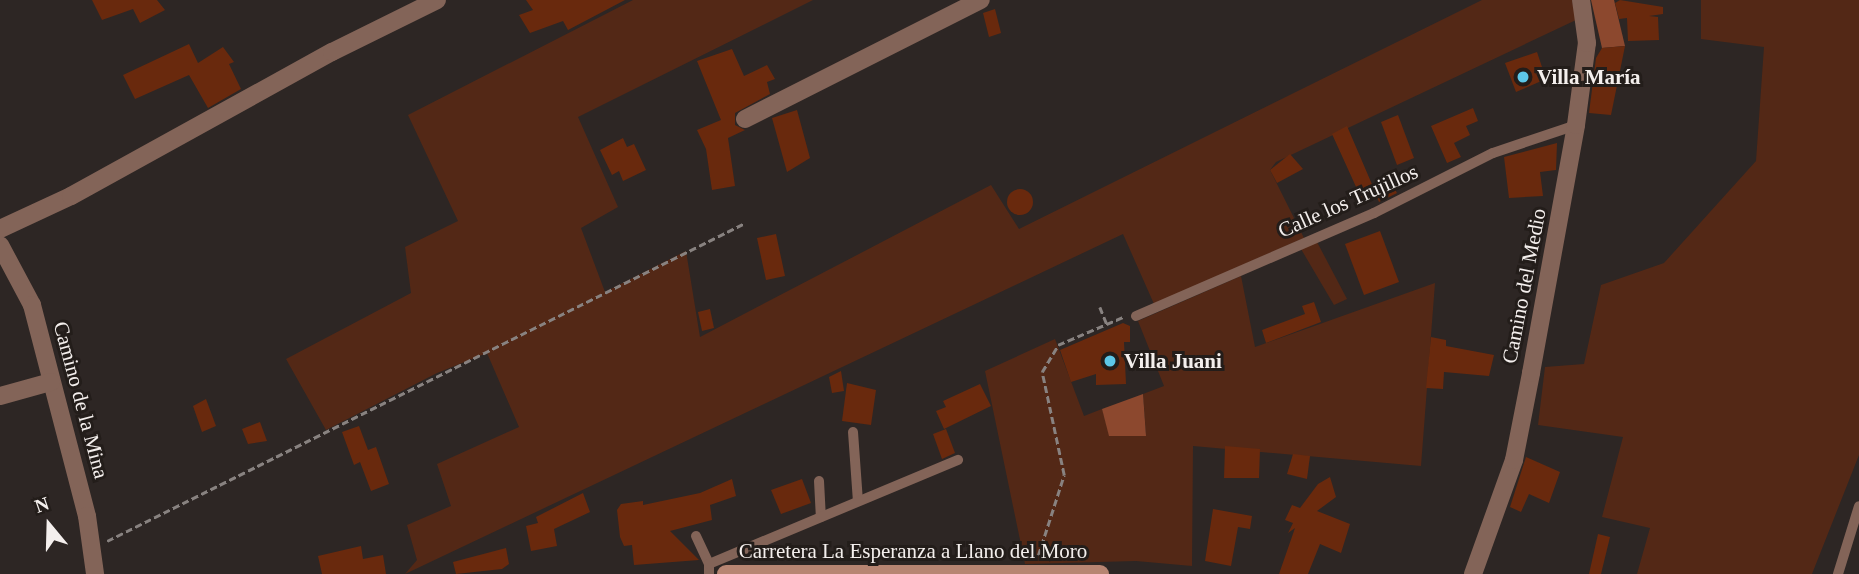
<!DOCTYPE html>
<meta charset="utf-8">
<style>
body{margin:0}
#map{position:relative;width:1859px;height:574px;overflow:hidden;background:#2d2624;font-family:"Times New Roman",serif}
div>[style]{position:absolute}
.green>*{inset:0;background:#532816}
.water>*{inset:0;background:#8c482e}
.building>*{inset:0;background:#69290d}
.round{border-radius:50%}
.path>*{height:2.5px;margin-top:-1.25px;transform-origin:0;background:repeating-linear-gradient(90deg,#888280 0 7px,transparent 0 10.5px)}
.service>*{height:10px;margin:-5px;padding:0 5px;transform-origin:5px;border-radius:5px;background:#836458}
.minor>*{height:18px;margin:-9px;padding:0 9px;transform-origin:9px;border-radius:9px;background:#836458}
.secondary>*{height:18px;margin:-9px;padding:0 9px;transform-origin:9px;border-radius:9px;background:#b78572}
.dots>*{width:19px;height:19px;translate:-50% -50%;box-sizing:border-box;border:4px solid #231d1a;border-radius:50%}
span{translate:-50% -50%;white-space:nowrap;text-align:center;line-height:1.15;-webkit-text-stroke:6px #231d1a;paint-order:stroke}
.poi-label{font-size:21px;color:#f4efed;font-weight:700}
.left{translate:0 -50%;text-align:left}
.street-label{font-size:21px;color:#f4efed}
.north{position:absolute;left:14px;top:490px;width:70px;height:70px;-webkit-text-stroke:5px #231d1a;paint-order:stroke;rotate:341deg;font-size:19px;font-weight:700;line-height:28px;text-align:center;color:#f4efed}
.north::after{content:'';display:block;margin:auto;width:24px;height:32px;background:#f4efed;clip-path:polygon(50% 0,100% 100%,50% 72%,0 100%)}
</style>
<div id="map">
<div class="green">
<i style="clip-path:polygon(633px 0,813px 0,578px 117px,618px 207px,581px 228px,605px 292px,686px 251px,700px 337px,991px 185px,1019px 229px,1482px 0,1572px 0,1576px 20px,1276px 162px,1270px 170px,1304px 238px,1154px 304px,1123px 234px,405px 574px,417px 560px,407px 525px,451px 506px,437px 464px,519px 427px,487px 353px,437px 373px,326px 430px,286px 359px,411px 293px,405px 247px,458px 221px,408px 115px)"></i>
<i style="clip-path:polygon(1701px 0,1859px 0,1859px 455px,1812px 574px,1637px 574px,1650px 528px,1602px 517px,1623px 437px,1538px 425px,1545px 367px,1584px 364px,1601px 285px,1664px 263px,1756px 161px,1764px 47px,1701px 39px)"></i>
<i style="clip-path:polygon(1317px 242px,1347px 299px,1334px 305px,1301px 249px)"></i>
<i style="clip-path:polygon(1241px 276px,1255px 347px,1435px 283px,1421px 466px,1193px 446px,1192px 566px,1136px 561px,1025px 564px,985px 371px,1055px 339px,1084px 416px,1102px 409px,1110px 436px,1146px 435px,1143px 394px,1164px 386px,1138px 321px)"></i>
</div>
<div class="water">
<i style="clip-path:polygon(1591px 0,1614px 0,1625px 46px,1602px 48px)"></i>
<i style="clip-path:polygon(1143px 394px,1146px 436px,1109px 436px,1102px 409px)"></i>
</div>
<div class="building">
<i style="clip-path:polygon(92px 0,157px 0,165px 10px,140px 23px,133px 9px,102px 20px)"></i>
<i style="clip-path:polygon(526px 0,625px 0,568px 30px,563px 21px,530px 33px,519px 15px,533px 10px)"></i>
<i style="clip-path:polygon(1620px 0,1663px 7px,1663px 14px,1649px 16px,1658px 17px,1659px 40px,1628px 41px,1627px 18px,1619px 19px,1615px 3px)"></i>
<i style="clip-path:polygon(995px 9px,1001px 33px,989px 37px,983px 13px)"></i>
<i style="clip-path:polygon(189px 44px,198px 63px,223px 47px,234px 62px,229px 64px,241px 89px,208px 108px,189px 75px,135px 99px,123px 75px)"></i>
<i style="clip-path:polygon(1625px 46px,1611px 115px,1589px 113px,1596px 58px,1602px 48px)"></i>
<i style="clip-path:polygon(732px 49px,744px 76px,767px 65px,775px 79px,767px 82px,770px 94px,735px 113px,735px 125px,745px 130px,728px 138px,735px 186px,712px 190px,706px 149px,697px 130px,721px 120px,697px 61px)"></i>
<i style="clip-path:polygon(1537px 52px,1546px 79px,1516px 92px,1505px 63px)"></i>
<i style="clip-path:polygon(1473px 108px,1478px 121px,1466px 126px,1470px 135px,1454px 143px,1461px 157px,1447px 163px,1431px 126px)"></i>
<i style="clip-path:polygon(797px 110px,810px 158px,787px 172px,772px 118px)"></i>
<i style="clip-path:polygon(1398px 115px,1414px 158px,1397px 165px,1381px 122px)"></i>
<i style="clip-path:polygon(1347px 126px,1374px 189px,1391px 182px,1397px 193px,1379px 202px,1376px 195px,1362px 200px,1332px 134px)"></i>
<i style="clip-path:polygon(623px 138px,627px 147px,634px 144px,646px 170px,623px 181px,619px 171px,612px 175px,600px 150px)"></i>
<i style="clip-path:polygon(1557px 143px,1556px 170px,1540px 172px,1543px 196px,1509px 198px,1504px 157px)"></i>
<i style="clip-path:polygon(1290px 154px,1303px 169px,1277px 183px,1270px 170px)"></i>
<i class="round" style="left:1007px;top:189px;width:26px;height:26px"></i>
<i style="clip-path:polygon(1380px 231px,1399px 282px,1364px 295px,1345px 244px)"></i>
<i style="clip-path:polygon(776px 234px,785px 276px,766px 280px,757px 238px)"></i>
<i style="clip-path:polygon(1314px 302px,1321px 322px,1266px 343px,1262px 330px,1305px 314px,1302px 306px)"></i>
<i style="clip-path:polygon(710px 309px,714px 328px,702px 331px,698px 312px)"></i>
<i style="clip-path:polygon(1123px 323px,1130px 326px,1130px 342px,1124px 342px,1126px 384px,1096px 385px,1096px 374px,1071px 382px,1060px 350px)"></i>
<i style="clip-path:polygon(1431px 337px,1446px 340px,1446px 346px,1494px 355px,1489px 376px,1444px 372px,1443px 389px,1426px 388px)"></i>
<i style="clip-path:polygon(841px 371px,844px 391px,832px 393px,829px 377px)"></i>
<i style="clip-path:polygon(847px 383px,876px 390px,871px 425px,842px 421px)"></i>
<i style="clip-path:polygon(980px 384px,991px 406px,944px 429px,936px 411px,946px 407px,943px 401px)"></i>
<i style="clip-path:polygon(206px 399px,216px 426px,202px 432px,193px 406px)"></i>
<i style="clip-path:polygon(260px 422px,267px 441px,248px 444px,242px 429px)"></i>
<i style="clip-path:polygon(359px 426px,368px 450px,376px 447px,389px 484px,371px 491px,360px 462px,354px 465px,342px 432px)"></i>
<i style="clip-path:polygon(946px 429px,955px 453px,942px 459px,933px 434px)"></i>
<i style="clip-path:polygon(1225px 446px,1260px 449px,1259px 478px,1224px 478px)"></i>
<i style="clip-path:polygon(1293px 454px,1310px 456px,1307px 479px,1287px 474px)"></i>
<i style="clip-path:polygon(1526px 457px,1560px 472px,1549px 503px,1529px 494px,1521px 512px,1510px 507px)"></i>
<i style="clip-path:polygon(1330px 477px,1336px 497px,1317px 511px,1350px 524px,1341px 553px,1320px 544px,1308px 574px,1279px 574px,1295px 528px,1288px 533px,1293px 523px,1285px 520px,1292px 505px,1300px 508px,1318px 484px)"></i>
<i style="clip-path:polygon(732px 479px,736px 496px,710px 505px,712px 520px,670px 531px,699px 560px,634px 565px,632px 545px,624px 546px,620px 537px,617px 510px,621px 504px,643px 501px,643px 505px,700px 493px)"></i>
<i style="clip-path:polygon(802px 479px,811px 503px,781px 514px,771px 490px)"></i>
<i style="clip-path:polygon(583px 493px,590px 512px,554px 529px,557px 546px,531px 551px,526px 526px,538px 523px,536px 517px)"></i>
<i style="clip-path:polygon(1213px 509px,1252px 516px,1250px 529px,1238px 527px,1231px 566px,1205px 561px)"></i>
<i style="clip-path:polygon(1598px 534px,1610px 537px,1601px 574px,1589px 574px)"></i>
<i style="clip-path:polygon(361px 546px,363px 559px,383px 555px,386px 574px,322px 574px,318px 556px)"></i>
<i style="clip-path:polygon(506px 548px,509px 564px,502px 569px,456px 574px,453px 562px)"></i>
</div>
<div class="path">
<i style="left:1100px;top:307px;width:18px;rotate:68deg"></i>
<i style="left:107px;top:541px;width:713px;rotate:-26.49deg"></i>
<i style="left:1038px;top:556px;width:85px;rotate:-72.2deg"></i>
<i style="left:1064px;top:475px;width:105px;rotate:-102.1deg"></i>
<i style="left:1042px;top:372px;width:31px;rotate:-59deg"></i>
<i style="left:1058px;top:345px;width:71px;rotate:-23.3deg"></i>
</div>
<div class="service">
<i style="left:1136px;top:316px;width:259px;rotate:-23.4deg"></i>
<i style="left:1374px;top:213px;width:133px;rotate:-26.8deg"></i>
<i style="left:1493px;top:153px;width:88px;rotate:-18.6deg"></i>
<i style="left:853px;top:432px;width:69px;rotate:85.9deg"></i>
<i style="left:819px;top:481px;width:36px;rotate:87deg"></i>
<i style="left:696px;top:536px;width:31px;rotate:65deg"></i>
<i style="left:709px;top:574px;width:10px;rotate:-90deg"></i>
<i style="left:709px;top:564px;width:270px;rotate:-22.7deg"></i>
<i style="left:1838px;top:574px;width:71px;rotate:-72.8deg"></i>
</div>
<div class="minor">
<i style="left:745px;top:119px;width:264px;rotate:-26.8deg"></i>
<i style="left:0;top:229px;width:78px;rotate:-24.9deg"></i>
<i style="left:71px;top:196px;width:298px;rotate:-28.9deg"></i>
<i style="left:332px;top:52px;width:117px;rotate:-26.3deg"></i>
<i style="left:0;top:245px;width:68px;rotate:61.9deg"></i>
<i style="left:32px;top:305px;width:218px;rotate:75.4deg"></i>
<i style="left:87px;top:516px;width:59px;rotate:82.1deg"></i>
<i style="left:0;top:396px;width:53px;rotate:-15.4deg"></i>
<i style="left:1473px;top:574px;width:121px;rotate:-70.2deg"></i>
<i style="left:1514px;top:460px;width:89px;rotate:-78.9deg"></i>
<i style="left:1531px;top:373px;width:252px;rotate:-79.7deg"></i>
<i style="left:1576px;top:125px;width:83px;rotate:-82.4deg"></i>
<i style="left:1587px;top:43px;width:43px;rotate:-97.9deg"></i>
</div>
<div class="secondary">
<i style="left:726px;top:574px;width:374px"></i>
</div>
<div class="dots">
<i style="left:1523px;top:77px;background:#5dc7e8"></i>
<i style="left:1110px;top:361px;background:#5dc7e8"></i>
</div>
<div class="poi-label">
<span class="left" style="left:1537px;top:77px">Villa María</span>
<span class="left" style="left:1124px;top:361px">Villa Juani</span>
</div>
<div class="street-label">
<span style="left:1348px;top:201px;rotate:-24deg">Calle los Trujillos</span>
<span style="left:1524px;top:286px;rotate:-79deg">Camino del Medio</span>
<span style="left:81px;top:400px;rotate:75deg">Camino de la Mina</span>
<span style="left:913px;top:551px">Carretera La Esperanza a Llano del Moro</span>
</div>
<div class="north">N</div>
</div>
